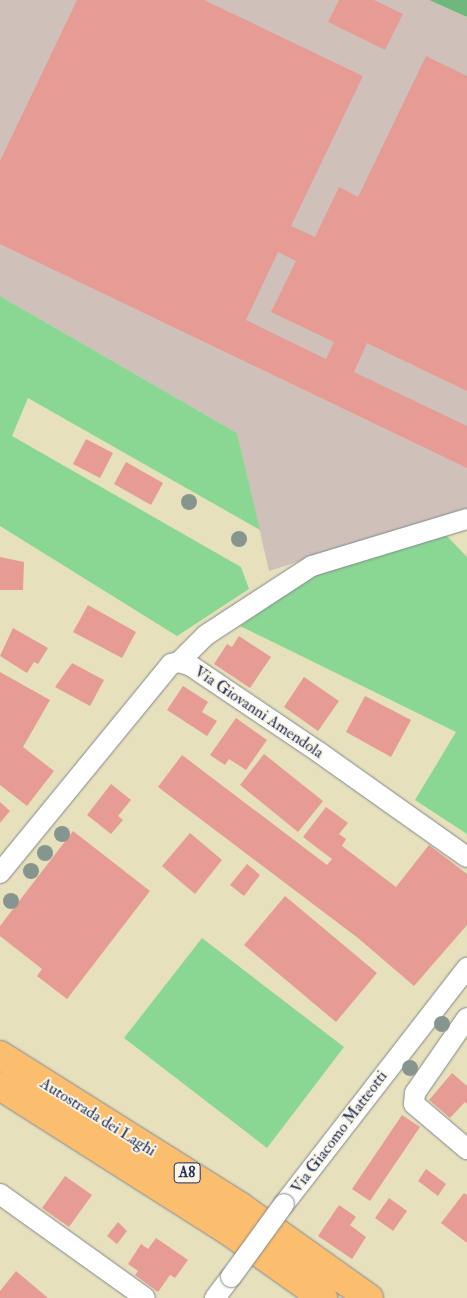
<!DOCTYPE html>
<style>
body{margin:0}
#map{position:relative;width:467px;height:1298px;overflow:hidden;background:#e7e0bc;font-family:"IM FELL Double Pica",serif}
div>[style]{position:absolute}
.industrial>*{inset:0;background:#cfc1ba}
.green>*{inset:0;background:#8ad693}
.forest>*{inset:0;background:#6fb77d}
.building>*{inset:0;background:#e69c95}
.roads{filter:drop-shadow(0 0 1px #81888d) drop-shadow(0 0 1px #81888d)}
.street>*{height:20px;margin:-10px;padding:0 10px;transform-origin:10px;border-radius:10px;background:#fff}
.highway>*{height:28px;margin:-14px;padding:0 14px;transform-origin:14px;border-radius:14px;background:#fbbd6e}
.bridges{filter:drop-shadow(0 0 1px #81888d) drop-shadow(0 0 1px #81888d)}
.street-bridge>*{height:20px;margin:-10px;padding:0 10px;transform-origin:10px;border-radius:10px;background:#fff}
.trees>*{width:16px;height:16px;margin:-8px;border-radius:50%;background:#86968f}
span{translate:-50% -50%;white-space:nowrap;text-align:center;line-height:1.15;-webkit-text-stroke:4px #fcf5e5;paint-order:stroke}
.shield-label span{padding:1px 4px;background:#fcf5e5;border:1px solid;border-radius:4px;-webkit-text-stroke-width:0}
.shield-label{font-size:15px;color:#1b2f5e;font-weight:700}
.street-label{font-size:16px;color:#1b2f5e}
</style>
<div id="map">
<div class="industrial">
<i style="clip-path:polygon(0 0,429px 0,467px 17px,467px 508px,269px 571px,237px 433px,0 296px)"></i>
</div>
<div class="green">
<i style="clip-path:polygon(0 296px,237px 433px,260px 530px,28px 398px,12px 436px,241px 567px,249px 589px,177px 636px,0 526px)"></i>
<i style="clip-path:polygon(445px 534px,467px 557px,467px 834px,415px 800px,456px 732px,240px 626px,316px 573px)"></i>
<i style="clip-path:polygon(202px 938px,344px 1047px,267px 1148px,124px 1038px)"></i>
</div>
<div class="forest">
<i style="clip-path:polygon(429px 0,467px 0,467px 17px)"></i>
</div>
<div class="building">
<i style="clip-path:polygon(evenodd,77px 0,204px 0,363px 76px,291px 226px,315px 237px,339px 187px,358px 197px,426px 56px,467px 76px,467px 391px,367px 343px,354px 372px,467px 426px,467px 468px,0 244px,0 161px,77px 0,278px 252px,296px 261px,271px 312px,334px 342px,326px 359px,246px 320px,278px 252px)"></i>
<i style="clip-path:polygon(339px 0,374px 0,403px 14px,385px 50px,328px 22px)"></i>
<i style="clip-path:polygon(86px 439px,113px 453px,100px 478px,73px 464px)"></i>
<i style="clip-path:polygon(126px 462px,163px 483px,151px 505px,114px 484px)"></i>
<i style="clip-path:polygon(0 557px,24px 562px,23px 590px,0 590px)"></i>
<i style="clip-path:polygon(88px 605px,136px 632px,122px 658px,73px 632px)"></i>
<i style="clip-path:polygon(13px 628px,48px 648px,38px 664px,34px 662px,27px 673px,0 656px)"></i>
<i style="clip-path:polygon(239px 636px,271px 657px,250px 688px,214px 664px,227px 644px,232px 647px)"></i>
<i style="clip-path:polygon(72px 663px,104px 680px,90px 706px,55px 687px)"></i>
<i style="clip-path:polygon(0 672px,50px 700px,23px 747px,54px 771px,27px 806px,0 785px)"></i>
<i style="clip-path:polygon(304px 677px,339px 701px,318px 731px,284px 707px)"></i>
<i style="clip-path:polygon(183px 686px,208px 702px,202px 712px,217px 721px,207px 736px,167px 710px)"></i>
<i style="clip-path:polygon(365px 696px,411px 720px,391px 757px,346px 732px)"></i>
<i style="clip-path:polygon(236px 718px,267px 740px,246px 770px,229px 759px,225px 765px,210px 755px)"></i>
<i style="clip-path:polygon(264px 754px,323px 801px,298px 832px,240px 785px)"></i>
<i style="clip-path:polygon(182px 755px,327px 865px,332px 859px,303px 837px,326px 807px,348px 823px,339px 834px,346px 839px,342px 846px,396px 887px,429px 845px,467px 874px,467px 925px,414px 986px,358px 938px,158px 787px)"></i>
<i style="clip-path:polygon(111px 784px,131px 800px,118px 816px,123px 820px,111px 834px,87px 815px)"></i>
<i style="clip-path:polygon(0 802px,10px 811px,0 823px)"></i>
<i style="clip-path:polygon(73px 831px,150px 891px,67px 999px,37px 976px,42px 969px,0 936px,0 926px)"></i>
<i style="clip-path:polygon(190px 833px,222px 860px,195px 894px,162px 866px)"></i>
<i style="clip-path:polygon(247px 864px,260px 875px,244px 896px,230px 885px)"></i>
<i style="clip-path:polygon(285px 896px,377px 973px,336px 1022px,244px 945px)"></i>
<i style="clip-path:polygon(452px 1073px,467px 1086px,467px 1104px,465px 1102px,450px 1118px,429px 1100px)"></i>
<i style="clip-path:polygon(402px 1115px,420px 1127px,370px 1201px,352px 1189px)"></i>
<i style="clip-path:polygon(426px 1169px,446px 1184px,438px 1196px,418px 1181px)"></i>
<i style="clip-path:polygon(65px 1176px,92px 1195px,69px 1227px,42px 1208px)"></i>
<i style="clip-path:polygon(464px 1193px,467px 1195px,467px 1243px,441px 1223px)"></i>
<i style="clip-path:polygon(389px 1198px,407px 1211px,393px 1231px,375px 1218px)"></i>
<i style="clip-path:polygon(339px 1205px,356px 1217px,350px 1225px,366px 1237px,352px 1259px,318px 1236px)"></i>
<i style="clip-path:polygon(118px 1222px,127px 1231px,117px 1244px,107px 1236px)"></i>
<i style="clip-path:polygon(156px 1238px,188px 1260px,175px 1278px,170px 1275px,158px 1292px,135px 1275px,138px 1271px,128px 1264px,141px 1244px,148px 1249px)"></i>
<i style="clip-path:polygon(16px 1271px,48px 1298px,0 1298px,0 1291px)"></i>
</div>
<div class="roads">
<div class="street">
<i style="left:179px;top:662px;width:38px;rotate:-45deg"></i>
<i style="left:206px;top:635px;width:126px;rotate:-33.1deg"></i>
<i style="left:312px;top:566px;width:162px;rotate:-16.9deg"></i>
<i style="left:0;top:873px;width:270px;rotate:-50.7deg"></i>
<i style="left:171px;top:664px;width:8px;rotate:-14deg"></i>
<i style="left:179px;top:662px;width:13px;rotate:18deg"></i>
<i style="left:191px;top:666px;width:156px;rotate:34deg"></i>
<i style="left:320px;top:753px;width:180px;rotate:35.3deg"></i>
<i style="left:467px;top:1018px;width:91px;rotate:124.7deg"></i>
<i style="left:415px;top:1093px;width:11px;rotate:95deg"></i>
<i style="left:414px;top:1104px;width:70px;rotate:40.3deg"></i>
<i style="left:0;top:1194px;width:178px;rotate:35.6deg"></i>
<i style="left:284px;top:1204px;width:299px;rotate:-52.2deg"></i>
<i style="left:215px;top:1298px;width:26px;rotate:-53deg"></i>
</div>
<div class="highway">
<i style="left:0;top:1055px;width:285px;rotate:32.2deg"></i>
<i style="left:241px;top:1207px;width:157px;rotate:35.4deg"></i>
<i style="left:0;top:1086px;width:269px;rotate:32.4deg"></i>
<i style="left:227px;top:1230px;width:118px;rotate:35.3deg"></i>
</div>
</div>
<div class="bridges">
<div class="street-bridge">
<i style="left:231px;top:1277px;width:90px;rotate:-54deg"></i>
</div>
</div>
<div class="trees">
<i style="left:189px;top:502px"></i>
<i style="left:239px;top:539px"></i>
<i style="left:62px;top:834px"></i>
<i style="left:45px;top:853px"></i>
<i style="left:31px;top:871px"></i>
<i style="left:11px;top:901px"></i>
<i style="left:442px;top:1024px"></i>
<i style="left:410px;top:1068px"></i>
</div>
<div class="shield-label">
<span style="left:187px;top:1173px">A8</span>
</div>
<div class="street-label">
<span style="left:259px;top:712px;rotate:34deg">Via Giovanni Amendola</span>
<span style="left:98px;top:1117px;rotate:32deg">Autostrada dei Laghi</span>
<span style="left:339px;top:1132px;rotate:-53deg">Via Giacomo Matteotti</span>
</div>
</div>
